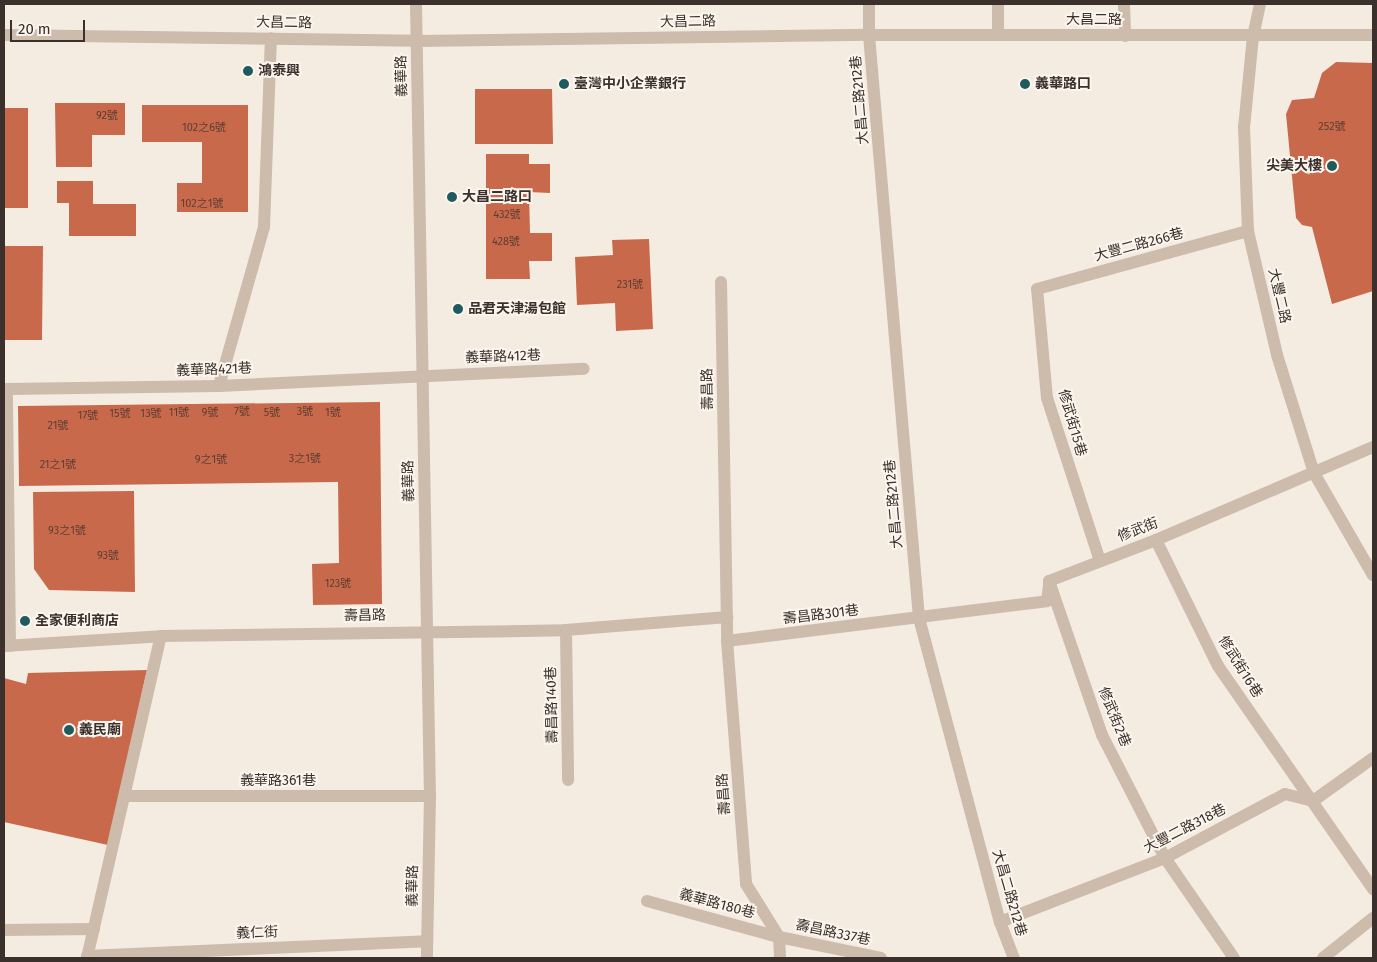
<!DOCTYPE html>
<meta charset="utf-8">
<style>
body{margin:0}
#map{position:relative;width:1377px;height:962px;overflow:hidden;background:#f4ebe1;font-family:"Fira Sans","Noto Sans TC",sans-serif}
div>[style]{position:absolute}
.building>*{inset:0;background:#c8694b}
.minor>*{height:12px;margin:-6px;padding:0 6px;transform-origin:6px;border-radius:6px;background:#cdbbac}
.dots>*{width:14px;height:14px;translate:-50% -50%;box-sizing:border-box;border:2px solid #fbf5ee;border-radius:50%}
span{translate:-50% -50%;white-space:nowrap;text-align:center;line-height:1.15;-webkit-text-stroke:4px #fbf5ee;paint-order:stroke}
.number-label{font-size:11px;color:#5e3e33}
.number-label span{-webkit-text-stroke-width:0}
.street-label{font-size:14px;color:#3b302b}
.poi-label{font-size:14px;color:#3b302b;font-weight:700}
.left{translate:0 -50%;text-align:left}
.right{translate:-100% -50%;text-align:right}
.frame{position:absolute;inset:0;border:5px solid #3b302b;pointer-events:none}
.scale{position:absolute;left:10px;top:20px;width:75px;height:22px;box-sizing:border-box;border:2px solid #3b302b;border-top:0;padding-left:6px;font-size:15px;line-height:18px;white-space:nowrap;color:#3b302b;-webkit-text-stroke:4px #fbf5ee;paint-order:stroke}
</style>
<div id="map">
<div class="building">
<i style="clip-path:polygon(1336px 62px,1373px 63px,1373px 291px,1332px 304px,1312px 227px,1302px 225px,1296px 218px,1286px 114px,1292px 100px,1314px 98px,1322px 73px)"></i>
<i style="clip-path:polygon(475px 89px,552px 89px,553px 144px,475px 144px)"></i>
<i style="clip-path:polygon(55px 103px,125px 103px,125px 135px,92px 135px,92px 167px,56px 167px)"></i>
<i style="clip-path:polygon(142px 105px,248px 105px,248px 212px,177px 212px,177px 183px,202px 183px,202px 142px,142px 142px)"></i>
<i style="clip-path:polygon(4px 108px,28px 108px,28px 208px,4px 208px)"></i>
<i style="clip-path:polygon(486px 154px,529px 154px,529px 164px,550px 164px,550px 193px,529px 192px,530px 233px,552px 233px,552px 261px,529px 261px,530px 279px,486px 279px)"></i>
<i style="clip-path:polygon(57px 181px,93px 181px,93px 204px,136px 204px,136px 236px,69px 236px,69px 203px,57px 203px)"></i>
<i style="clip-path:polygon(649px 239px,653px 329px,616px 331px,615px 303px,577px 305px,575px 257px,613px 255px,612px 240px)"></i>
<i style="clip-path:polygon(4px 246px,43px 246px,42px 340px,4px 340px)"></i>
<i style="clip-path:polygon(380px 402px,382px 604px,313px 605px,312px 564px,339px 563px,338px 482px,19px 486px,18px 406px)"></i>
<i style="clip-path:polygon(134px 491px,135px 592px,49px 590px,34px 569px,33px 492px)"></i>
<i style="clip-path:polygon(147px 670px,108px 845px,4px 822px,4px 678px,26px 684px,28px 673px)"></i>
</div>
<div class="minor">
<i style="left:416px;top:4px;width:792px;rotate:88.99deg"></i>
<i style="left:430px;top:796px;width:162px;rotate:91.1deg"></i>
<i style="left:869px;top:4px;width:31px;rotate:90deg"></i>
<i style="left:869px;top:35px;width:585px;rotate:85.1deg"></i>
<i style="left:919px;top:618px;width:315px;rotate:75.1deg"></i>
<i style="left:1000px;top:922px;width:39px;rotate:69deg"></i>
<i style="left:998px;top:4px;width:31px;rotate:90deg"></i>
<i style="left:1124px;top:4px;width:32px;rotate:88deg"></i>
<i style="left:1260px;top:4px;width:33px;rotate:102deg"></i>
<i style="left:1253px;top:36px;width:91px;rotate:95.6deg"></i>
<i style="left:1244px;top:127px;width:104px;rotate:87.8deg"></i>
<i style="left:1248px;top:231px;width:127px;rotate:76.8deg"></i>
<i style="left:1277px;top:355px;width:124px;rotate:72.6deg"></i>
<i style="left:1314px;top:473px;width:118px;rotate:60deg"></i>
<i style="left:4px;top:35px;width:413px;rotate:0.8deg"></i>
<i style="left:417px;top:41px;width:452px;rotate:-0.8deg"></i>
<i style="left:869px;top:35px;width:504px"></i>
<i style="left:721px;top:282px;width:359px;rotate:89deg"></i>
<i style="left:727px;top:641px;width:244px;rotate:85.5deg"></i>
<i style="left:746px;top:884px;width:62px;rotate:58.1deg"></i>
<i style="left:779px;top:937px;width:21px;rotate:87deg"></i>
<i style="left:219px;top:386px;width:165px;rotate:-74.2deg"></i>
<i style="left:264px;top:227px;width:189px;rotate:-87.9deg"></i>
<i style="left:1156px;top:540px;width:140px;rotate:63.8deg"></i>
<i style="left:1218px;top:666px;width:272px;rotate:55.2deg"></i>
<i style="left:1100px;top:561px;width:171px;rotate:-108deg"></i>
<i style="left:1047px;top:398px;width:109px;rotate:-95.2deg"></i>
<i style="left:1037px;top:289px;width:219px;rotate:-15.4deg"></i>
<i style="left:1049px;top:581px;width:163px;rotate:71deg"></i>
<i style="left:1102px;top:735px;width:138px;rotate:62.9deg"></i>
<i style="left:1165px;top:858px;width:121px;rotate:55.4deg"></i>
<i style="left:1049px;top:581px;width:115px;rotate:-21deg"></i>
<i style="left:1156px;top:540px;width:236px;rotate:-23.2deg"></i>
<i style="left:566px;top:630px;width:150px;rotate:89.2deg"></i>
<i style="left:727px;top:641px;width:322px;rotate:-7.1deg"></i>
<i style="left:1047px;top:601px;width:17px;rotate:-83deg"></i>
<i style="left:4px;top:646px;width:157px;rotate:-3.6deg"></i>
<i style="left:161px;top:636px;width:405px;rotate:-0.8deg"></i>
<i style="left:566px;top:630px;width:162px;rotate:-4.6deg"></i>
<i style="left:10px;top:646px;width:257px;rotate:-90.7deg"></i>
<i style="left:7px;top:389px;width:212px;rotate:-0.8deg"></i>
<i style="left:219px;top:386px;width:365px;rotate:-2.7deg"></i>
<i style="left:127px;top:796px;width:303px"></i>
<i style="left:647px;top:901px;width:137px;rotate:15.3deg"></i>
<i style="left:779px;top:937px;width:104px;rotate:11.6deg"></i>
<i style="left:1000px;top:922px;width:177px;rotate:-21.2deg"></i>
<i style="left:1165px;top:858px;width:136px;rotate:-28.1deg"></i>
<i style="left:1285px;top:794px;width:29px;rotate:14deg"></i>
<i style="left:1313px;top:801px;width:74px;rotate:-35.6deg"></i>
<i style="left:4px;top:930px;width:90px;rotate:-0.6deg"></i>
<i style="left:87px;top:956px;width:340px;rotate:-2.5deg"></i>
<i style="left:87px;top:958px;width:330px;rotate:-77.1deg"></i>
<i style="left:1323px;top:958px;width:64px;rotate:-38.7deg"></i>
</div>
<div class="dots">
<i style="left:248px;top:71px;background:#1f5a5e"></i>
<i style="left:564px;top:84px;background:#1f5a5e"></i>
<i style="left:1025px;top:84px;background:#1f5a5e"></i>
<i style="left:1332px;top:166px;background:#1f5a5e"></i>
<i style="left:452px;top:197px;background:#1f5a5e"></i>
<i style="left:458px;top:309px;background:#1f5a5e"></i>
<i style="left:25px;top:621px;background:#1f5a5e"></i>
<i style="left:69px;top:730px;background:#1f5a5e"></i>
</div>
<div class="number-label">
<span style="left:107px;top:116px">92號</span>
<span style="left:1332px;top:127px">252號</span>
<span style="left:204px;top:128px">102之6號</span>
<span style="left:202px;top:204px">102之1號</span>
<span style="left:507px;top:215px">432號</span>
<span style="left:506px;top:242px">428號</span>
<span style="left:630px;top:285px">231號</span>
<span style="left:242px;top:412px">7號</span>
<span style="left:305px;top:412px">3號</span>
<span style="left:179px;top:413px">11號</span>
<span style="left:210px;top:413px">9號</span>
<span style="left:272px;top:413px">5號</span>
<span style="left:333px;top:413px">1號</span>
<span style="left:120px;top:414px">15號</span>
<span style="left:151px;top:414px">13號</span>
<span style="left:88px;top:416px">17號</span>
<span style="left:58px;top:426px">21號</span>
<span style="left:305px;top:459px">3之1號</span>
<span style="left:211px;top:460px">9之1號</span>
<span style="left:58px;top:465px">21之1號</span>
<span style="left:67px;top:531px">93之1號</span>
<span style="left:108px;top:556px">93號</span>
<span style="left:338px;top:584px">123號</span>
</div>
<div class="street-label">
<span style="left:1094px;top:20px">大昌二路</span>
<span style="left:688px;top:22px;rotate:-1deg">大昌二路</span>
<span style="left:284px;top:23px;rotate:1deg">大昌二路</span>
<span style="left:402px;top:76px;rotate:-91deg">義華路</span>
<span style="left:860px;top:100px;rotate:-95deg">大昌二路212巷</span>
<span style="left:1139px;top:245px;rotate:-15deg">大豐二路266巷</span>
<span style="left:1279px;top:296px;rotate:77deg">大豐二路</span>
<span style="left:503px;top:357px;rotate:-2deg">義華路412巷</span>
<span style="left:214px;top:370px;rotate:-2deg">義華路421巷</span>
<span style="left:708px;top:389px;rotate:-91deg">壽昌路</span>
<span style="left:1072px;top:423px;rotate:74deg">修武街15巷</span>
<span style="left:409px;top:481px;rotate:-91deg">義華路</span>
<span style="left:894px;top:504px;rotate:-95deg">大昌二路212巷</span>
<span style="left:1138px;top:530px;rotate:-21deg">修武街</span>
<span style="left:821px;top:615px;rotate:-7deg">壽昌路301巷</span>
<span style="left:365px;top:616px;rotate:-1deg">壽昌路</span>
<span style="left:1240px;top:667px;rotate:58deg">修武街16巷</span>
<span style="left:552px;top:705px;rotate:-91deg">壽昌路140巷</span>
<span style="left:1114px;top:717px;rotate:68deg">修武街2巷</span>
<span style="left:278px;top:781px">義華路361巷</span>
<span style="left:724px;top:794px;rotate:-94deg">壽昌路</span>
<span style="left:1185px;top:829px;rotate:-27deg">大豐二路318巷</span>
<span style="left:413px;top:886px;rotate:-89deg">義華路</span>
<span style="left:1009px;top:893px;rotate:74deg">大昌二路212巷</span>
<span style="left:717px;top:904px;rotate:15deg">義華路180巷</span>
<span style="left:257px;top:933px;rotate:-2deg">義仁街</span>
<span style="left:833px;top:933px;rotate:12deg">壽昌路337巷</span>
</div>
<div class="poi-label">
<span class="left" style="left:258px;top:71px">鴻泰興</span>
<span class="left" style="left:574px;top:84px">臺灣中小企業銀行</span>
<span class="left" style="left:1035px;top:84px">義華路口</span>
<span class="right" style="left:1322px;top:166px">尖美大樓</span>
<span class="left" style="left:462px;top:197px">大昌二路口</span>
<span class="left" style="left:468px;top:309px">品君天津湯包館</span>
<span class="left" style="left:35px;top:621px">全家便利商店</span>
<span class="left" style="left:79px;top:730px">義民廟</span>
</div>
<div class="frame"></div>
<div class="scale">20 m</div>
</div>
